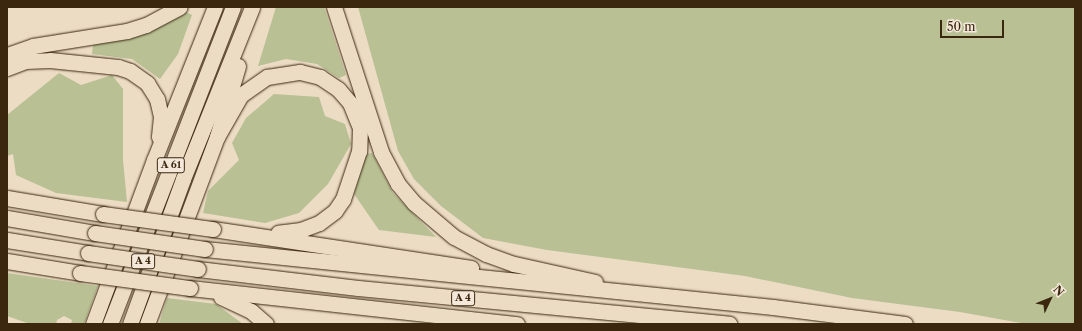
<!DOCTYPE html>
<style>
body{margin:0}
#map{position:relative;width:1082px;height:331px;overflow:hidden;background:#ecdcc4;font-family:"Libre Caslon Text",serif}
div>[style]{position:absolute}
.green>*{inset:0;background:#b8c094}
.roads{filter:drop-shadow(0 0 1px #3b260e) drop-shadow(0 0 1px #3b260e)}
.highway>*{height:15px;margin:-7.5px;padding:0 7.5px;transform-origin:7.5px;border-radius:7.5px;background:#ecdcc4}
.bridges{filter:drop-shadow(0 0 1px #3b260e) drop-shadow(0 0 1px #3b260e)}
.highway-bridge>*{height:15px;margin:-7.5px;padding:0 7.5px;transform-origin:7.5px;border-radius:7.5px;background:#ecdcc4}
span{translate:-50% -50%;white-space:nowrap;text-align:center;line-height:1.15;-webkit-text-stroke:3px #f3e8d9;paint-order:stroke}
.shield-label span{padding:1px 3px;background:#f3e8d9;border:1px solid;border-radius:3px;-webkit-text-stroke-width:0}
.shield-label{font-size:10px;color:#3b260e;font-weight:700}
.frame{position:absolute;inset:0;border:8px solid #3b260e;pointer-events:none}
.north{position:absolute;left:1030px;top:279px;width:40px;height:40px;-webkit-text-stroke:3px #f3e8d9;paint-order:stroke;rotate:47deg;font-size:11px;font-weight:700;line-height:16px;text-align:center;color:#3b260e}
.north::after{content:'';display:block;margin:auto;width:14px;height:18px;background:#3b260e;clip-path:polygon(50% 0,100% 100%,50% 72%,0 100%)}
.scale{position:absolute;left:940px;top:20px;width:64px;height:18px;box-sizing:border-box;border:2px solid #3b260e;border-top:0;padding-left:5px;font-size:12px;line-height:14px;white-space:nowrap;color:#3b260e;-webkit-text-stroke:3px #f3e8d9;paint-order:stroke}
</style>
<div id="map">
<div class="green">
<i style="clip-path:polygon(276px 7px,324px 7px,346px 75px,339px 78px,317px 64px,286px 59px,258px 66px)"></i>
<i style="clip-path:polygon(358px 7px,1075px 7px,1075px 324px,1027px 324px,960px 312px,852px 298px,745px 276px,547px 250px,483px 238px,441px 206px,414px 179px,398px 151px)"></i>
<i style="clip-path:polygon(186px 12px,192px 15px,178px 54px,160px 79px,132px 59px,92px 54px,93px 45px,151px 31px)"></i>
<i style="clip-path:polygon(59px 73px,81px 85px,112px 75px,123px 89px,123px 160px,127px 202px,56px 193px,16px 175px,13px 154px,7px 156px,7px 115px)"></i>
<i style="clip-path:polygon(274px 94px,319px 97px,325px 116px,345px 124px,351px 144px,328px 184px,299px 213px,265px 223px,203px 213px,208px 191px,239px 160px,232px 143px,246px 118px)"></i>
<i style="clip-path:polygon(372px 153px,393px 193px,436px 237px,379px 230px,354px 194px,366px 154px)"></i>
<i style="clip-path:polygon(7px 273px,98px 286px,84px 324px,71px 324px,72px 320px,64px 316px,57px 320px,56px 324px,30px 324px,7px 316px)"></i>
<i style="clip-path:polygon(167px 298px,216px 304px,243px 324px,159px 324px)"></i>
</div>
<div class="roads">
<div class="highway">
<i style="left:334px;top:7px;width:152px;rotate:72deg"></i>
<i style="left:381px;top:152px;width:36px;rotate:62deg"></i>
<i style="left:398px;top:184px;width:25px;rotate:50deg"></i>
<i style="left:414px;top:203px;width:52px;rotate:40.4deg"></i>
<i style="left:454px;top:237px;width:36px;rotate:28deg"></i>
<i style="left:486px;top:254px;width:30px;rotate:20deg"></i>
<i style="left:514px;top:264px;width:83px;rotate:12.5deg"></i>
<i style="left:7px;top:55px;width:28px;rotate:-19deg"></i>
<i style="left:33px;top:46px;width:95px;rotate:-9.1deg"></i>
<i style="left:127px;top:31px;width:20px;rotate:-18deg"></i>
<i style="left:146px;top:25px;width:38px;rotate:-28deg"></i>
<i style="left:7px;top:68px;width:19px;rotate:-21deg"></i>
<i style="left:25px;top:61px;width:25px;rotate:-2deg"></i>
<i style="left:50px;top:60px;width:68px;rotate:5.9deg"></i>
<i style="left:118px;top:67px;width:13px;rotate:18deg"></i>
<i style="left:130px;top:71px;width:21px;rotate:35deg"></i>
<i style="left:147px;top:83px;width:19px;rotate:58deg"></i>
<i style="left:157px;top:99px;width:18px;rotate:77deg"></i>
<i style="left:161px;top:117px;width:20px;rotate:96deg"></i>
<i style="left:217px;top:137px;width:48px;rotate:-60.3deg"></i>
<i style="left:241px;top:95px;width:32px;rotate:-35deg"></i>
<i style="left:267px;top:77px;width:33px;rotate:-9deg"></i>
<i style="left:300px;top:72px;width:21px;rotate:14deg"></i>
<i style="left:320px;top:77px;width:22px;rotate:34deg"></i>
<i style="left:338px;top:89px;width:18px;rotate:49deg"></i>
<i style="left:350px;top:103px;width:27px;rotate:68deg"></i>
<i style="left:360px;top:128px;width:23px;rotate:92deg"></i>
<i style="left:359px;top:151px;width:51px;rotate:108.4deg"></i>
<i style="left:343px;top:199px;width:14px;rotate:124deg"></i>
<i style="left:335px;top:211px;width:20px;rotate:143deg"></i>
<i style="left:319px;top:223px;width:19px;rotate:159deg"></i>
<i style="left:301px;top:230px;width:23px;rotate:173deg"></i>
<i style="left:7px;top:198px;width:97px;rotate:9.5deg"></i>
<i style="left:7px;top:218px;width:89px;rotate:9.7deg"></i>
<i style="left:213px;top:229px;width:261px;rotate:8.6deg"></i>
<i style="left:7px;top:240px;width:82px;rotate:9.1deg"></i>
<i style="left:205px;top:249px;width:571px;rotate:5.83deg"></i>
<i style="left:773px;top:307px;width:133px;rotate:7.3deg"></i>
<i style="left:7px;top:261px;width:74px;rotate:9.3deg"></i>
<i style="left:198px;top:269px;width:161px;rotate:6.8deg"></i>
<i style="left:358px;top:288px;width:373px;rotate:5.5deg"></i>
<i style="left:190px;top:288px;width:329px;rotate:6.3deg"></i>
<i style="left:221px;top:297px;width:33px;rotate:25deg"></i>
<i style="left:251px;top:311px;width:20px;rotate:41deg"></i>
<i style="left:93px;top:324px;width:175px;rotate:-69.6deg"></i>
<i style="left:154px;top:160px;width:165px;rotate:-68.3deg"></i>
<i style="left:110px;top:324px;width:340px;rotate:-68.8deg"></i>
<i style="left:130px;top:324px;width:154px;rotate:-69.9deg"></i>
<i style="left:183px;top:179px;width:185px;rotate:-68.1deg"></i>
<i style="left:147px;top:324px;width:200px;rotate:-69.5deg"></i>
<i style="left:217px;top:137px;width:74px;rotate:-73.5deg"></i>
</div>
</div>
<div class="bridges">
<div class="highway-bridge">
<i style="left:103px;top:214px;width:111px;rotate:7.8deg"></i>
<i style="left:95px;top:233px;width:111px;rotate:8.3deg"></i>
<i style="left:88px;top:253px;width:111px;rotate:8.3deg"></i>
<i style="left:80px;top:273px;width:111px;rotate:7.8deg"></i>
</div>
</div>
<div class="shield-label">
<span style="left:171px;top:165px">A 61</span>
<span style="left:143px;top:261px">A 4</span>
<span style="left:463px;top:298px">A 4</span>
</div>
<div class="frame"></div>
<div class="north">N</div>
<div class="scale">50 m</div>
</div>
